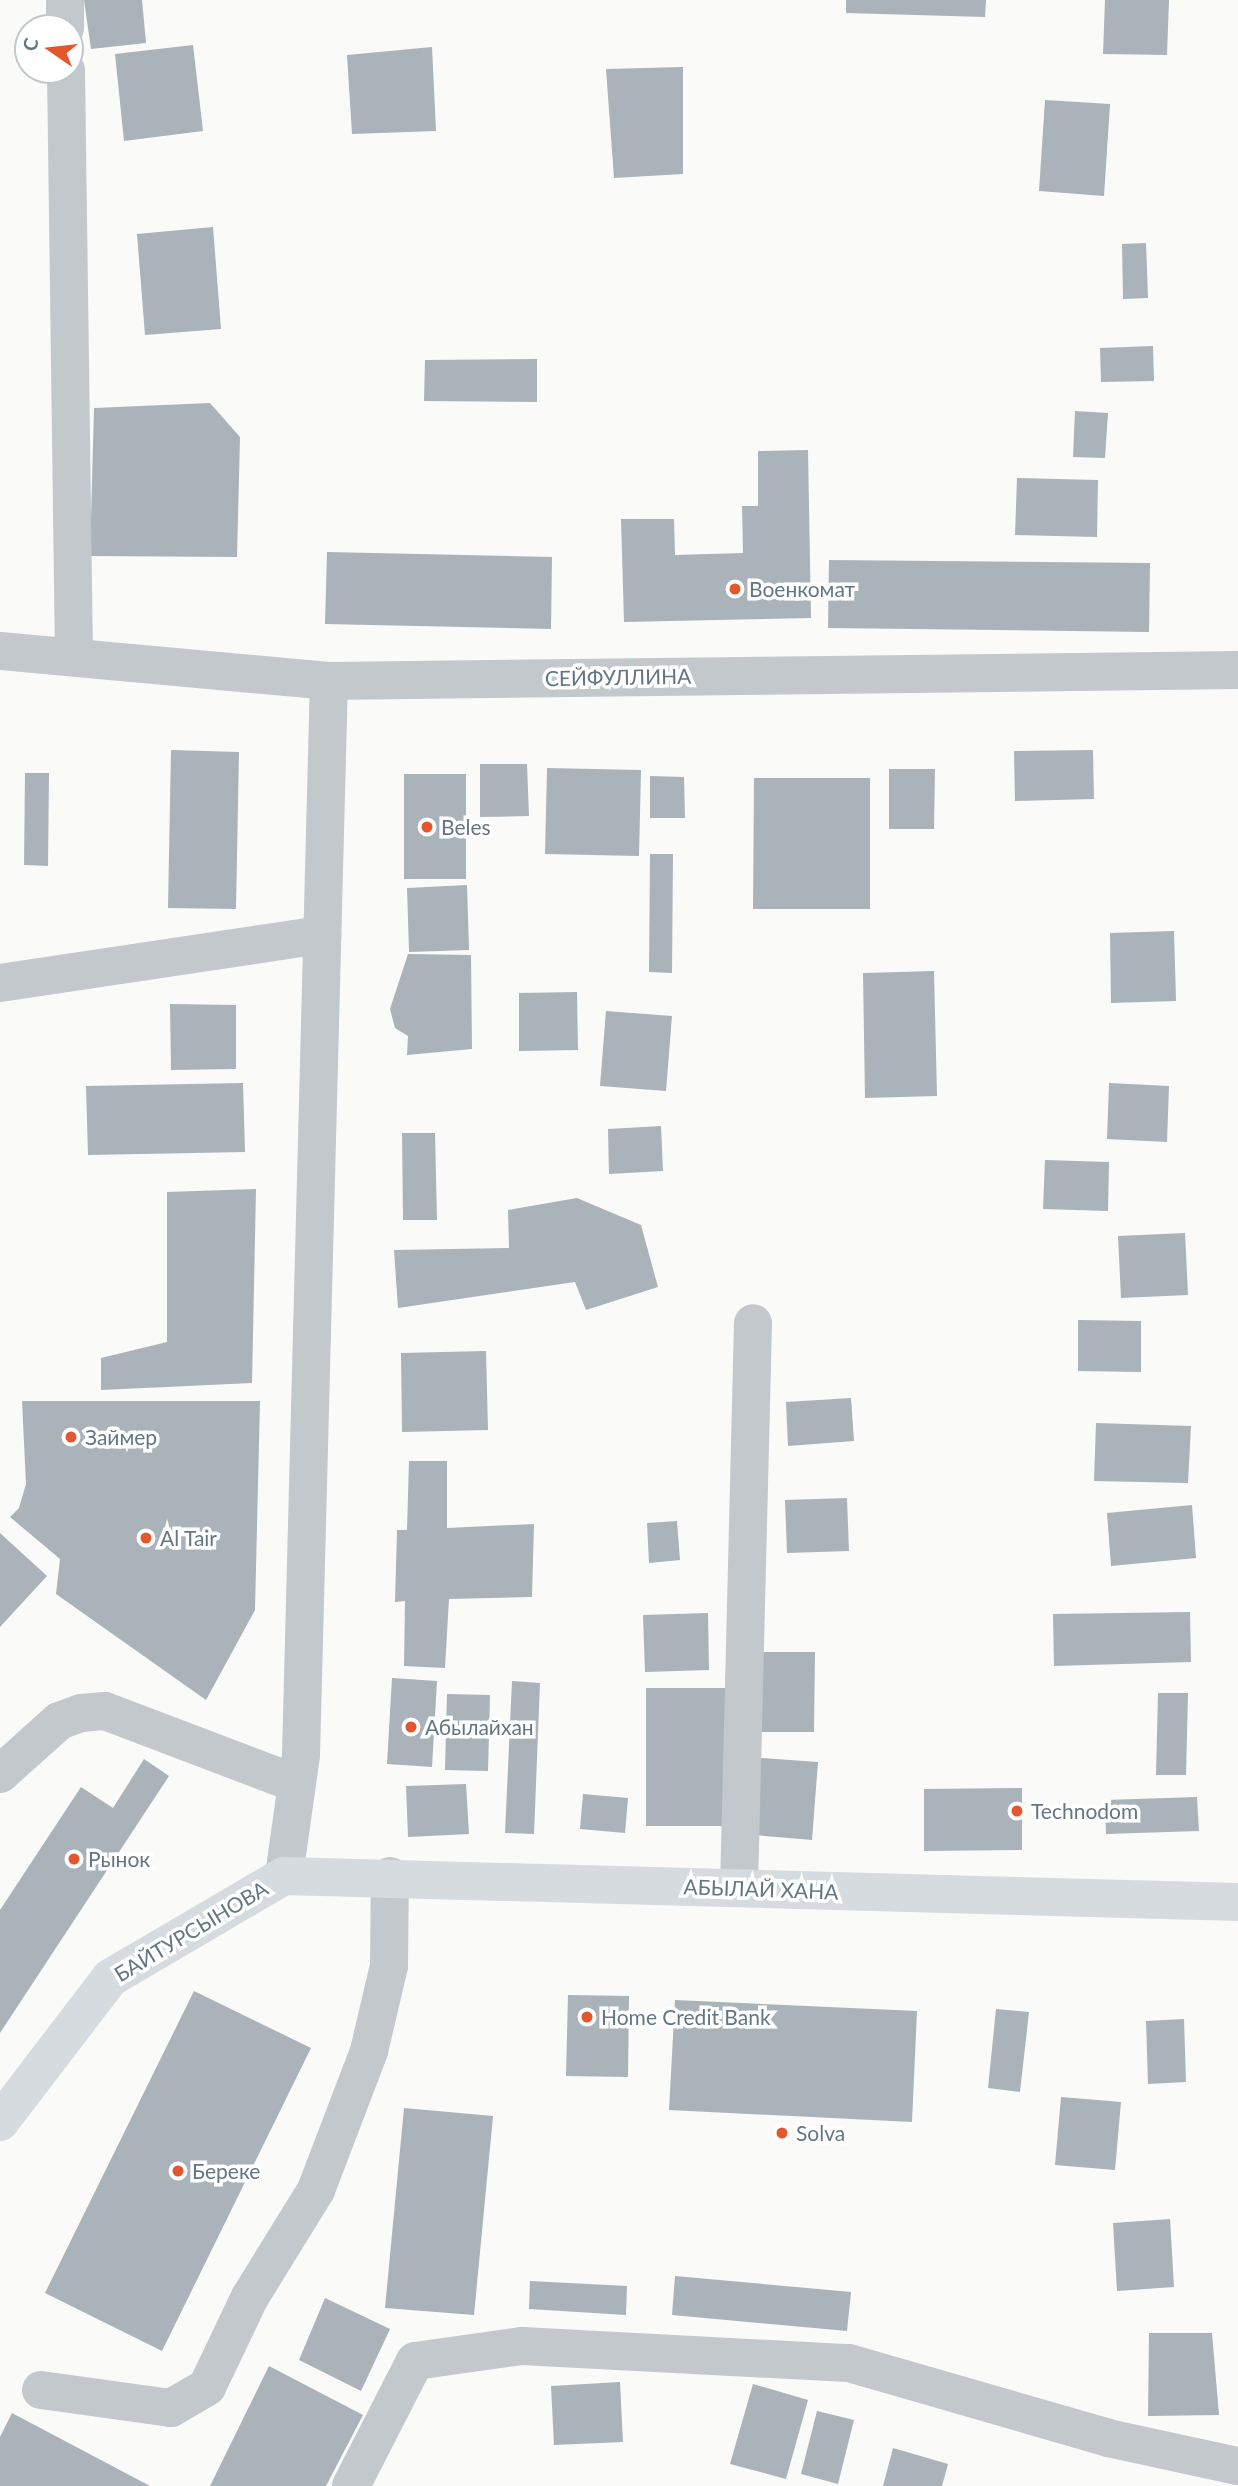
<!DOCTYPE html>
<meta charset="utf-8">
<style>
body{margin:0}
#map{position:relative;width:1238px;height:2486px;overflow:hidden;background:#fafaf8;font-family:Lato,sans-serif}
div>[style]{position:absolute}
.building>*{inset:0;background:#aab3b9}
.minor>*{height:38px;margin:-19px;padding:0 19px;transform-origin:19px;border-radius:19px;background:#c3c8cc}
.major>*{height:38px;margin:-19px;padding:0 19px;transform-origin:19px;border-radius:19px;background:#d6dbdf}
.dots>*{width:19px;height:19px;translate:-50% -50%;box-sizing:border-box;border:4px solid #fff;border-radius:50%}
span{translate:-50% -50%;white-space:nowrap;text-align:center;line-height:1.15;-webkit-text-stroke:7px #fff;paint-order:stroke}
.poi-label{font-size:21px;color:#657683}
.left{translate:0 -50%;text-align:left}
.street-label{font-size:21px;color:#657683}
.north{position:absolute;left:14px;top:14px;width:70px;height:70px;box-sizing:border-box;background:#fff;border:2px solid #c1c8cd;border-radius:50%;rotate:284deg;font-size:19px;font-weight:700;line-height:28px;text-align:center;color:#657683}
.north::after{content:'';display:block;margin:auto;width:24px;height:32px;background:#e4572e;clip-path:polygon(50% 0,100% 100%,50% 72%,0 100%)}
</style>
<div id="map">
<div class="building">
<i style="clip-path:polygon(84px 0,142px 0,146px 43px,91px 49px)"></i>
<i style="clip-path:polygon(846px 0,986px 0,985px 17px,846px 13px)"></i>
<i style="clip-path:polygon(1105px 0,1169px 0,1167px 55px,1103px 54px)"></i>
<i style="clip-path:polygon(193px 45px,203px 131px,124px 141px,115px 54px)"></i>
<i style="clip-path:polygon(432px 47px,436px 131px,352px 134px,347px 55px)"></i>
<i style="clip-path:polygon(683px 67px,683px 174px,614px 178px,606px 69px)"></i>
<i style="clip-path:polygon(1045px 100px,1110px 104px,1104px 196px,1039px 191px)"></i>
<i style="clip-path:polygon(213px 227px,221px 329px,145px 335px,137px 234px)"></i>
<i style="clip-path:polygon(1146px 243px,1148px 298px,1123px 299px,1122px 244px)"></i>
<i style="clip-path:polygon(1153px 346px,1154px 381px,1101px 382px,1100px 348px)"></i>
<i style="clip-path:polygon(537px 359px,537px 402px,424px 401px,425px 360px)"></i>
<i style="clip-path:polygon(210px 403px,240px 437px,237px 557px,90px 556px,94px 408px)"></i>
<i style="clip-path:polygon(1075px 411px,1108px 413px,1105px 458px,1073px 457px)"></i>
<i style="clip-path:polygon(808px 450px,811px 618px,624px 622px,621px 519px,674px 519px,675px 555px,743px 553px,742px 506px,758px 506px,758px 451px)"></i>
<i style="clip-path:polygon(1017px 478px,1098px 480px,1097px 537px,1015px 535px)"></i>
<i style="clip-path:polygon(327px 552px,552px 557px,551px 629px,325px 624px)"></i>
<i style="clip-path:polygon(829px 560px,1150px 563px,1149px 632px,828px 628px)"></i>
<i style="clip-path:polygon(171px 750px,239px 752px,236px 909px,168px 908px)"></i>
<i style="clip-path:polygon(1093px 750px,1094px 799px,1015px 801px,1014px 751px)"></i>
<i style="clip-path:polygon(480px 764px,527px 764px,529px 816px,480px 817px)"></i>
<i style="clip-path:polygon(547px 768px,641px 770px,639px 856px,545px 854px)"></i>
<i style="clip-path:polygon(889px 769px,935px 769px,934px 829px,889px 829px)"></i>
<i style="clip-path:polygon(25px 773px,49px 773px,48px 866px,24px 865px)"></i>
<i style="clip-path:polygon(404px 774px,466px 774px,466px 879px,404px 879px)"></i>
<i style="clip-path:polygon(650px 776px,684px 777px,685px 818px,650px 818px)"></i>
<i style="clip-path:polygon(754px 778px,870px 778px,870px 909px,753px 909px)"></i>
<i style="clip-path:polygon(650px 854px,673px 854px,672px 973px,649px 972px)"></i>
<i style="clip-path:polygon(467px 885px,469px 950px,409px 952px,407px 888px)"></i>
<i style="clip-path:polygon(1174px 931px,1176px 1001px,1111px 1003px,1110px 933px)"></i>
<i style="clip-path:polygon(408px 954px,471px 955px,472px 1049px,407px 1055px,408px 1036px,395px 1028px,390px 1009px)"></i>
<i style="clip-path:polygon(934px 971px,937px 1096px,865px 1098px,863px 973px)"></i>
<i style="clip-path:polygon(577px 992px,578px 1050px,519px 1051px,519px 993px)"></i>
<i style="clip-path:polygon(170px 1004px,236px 1005px,236px 1069px,171px 1070px)"></i>
<i style="clip-path:polygon(606px 1011px,672px 1016px,666px 1091px,600px 1086px)"></i>
<i style="clip-path:polygon(243px 1083px,245px 1152px,88px 1155px,86px 1086px)"></i>
<i style="clip-path:polygon(1109px 1083px,1169px 1086px,1167px 1142px,1107px 1139px)"></i>
<i style="clip-path:polygon(661px 1126px,663px 1171px,609px 1174px,608px 1129px)"></i>
<i style="clip-path:polygon(402px 1133px,435px 1133px,437px 1220px,403px 1220px)"></i>
<i style="clip-path:polygon(1045px 1160px,1109px 1162px,1108px 1211px,1043px 1209px)"></i>
<i style="clip-path:polygon(256px 1189px,252px 1383px,101px 1390px,101px 1358px,167px 1342px,167px 1192px)"></i>
<i style="clip-path:polygon(577px 1198px,641px 1225px,658px 1287px,586px 1310px,575px 1282px,398px 1308px,394px 1250px,509px 1248px,508px 1210px)"></i>
<i style="clip-path:polygon(1185px 1233px,1188px 1295px,1121px 1298px,1118px 1236px)"></i>
<i style="clip-path:polygon(1078px 1320px,1141px 1321px,1141px 1372px,1078px 1371px)"></i>
<i style="clip-path:polygon(486px 1351px,488px 1430px,402px 1432px,401px 1353px)"></i>
<i style="clip-path:polygon(851px 1398px,854px 1441px,788px 1446px,786px 1402px)"></i>
<i style="clip-path:polygon(22px 1401px,260px 1401px,255px 1610px,206px 1700px,56px 1594px,60px 1559px,10px 1517px,19px 1508px,26px 1484px)"></i>
<i style="clip-path:polygon(1096px 1423px,1191px 1426px,1188px 1483px,1094px 1481px)"></i>
<i style="clip-path:polygon(409px 1461px,447px 1461px,447px 1528px,534px 1524px,532px 1597px,449px 1599px,445px 1668px,404px 1666px,405px 1601px,395px 1602px,397px 1530px,407px 1530px)"></i>
<i style="clip-path:polygon(847px 1498px,849px 1551px,787px 1553px,785px 1500px)"></i>
<i style="clip-path:polygon(1192px 1505px,1196px 1558px,1111px 1566px,1107px 1513px)"></i>
<i style="clip-path:polygon(677px 1521px,680px 1560px,649px 1563px,647px 1523px)"></i>
<i style="clip-path:polygon(0 1533px,47px 1576px,0 1627px)"></i>
<i style="clip-path:polygon(1190px 1612px,1191px 1662px,1054px 1666px,1053px 1614px)"></i>
<i style="clip-path:polygon(708px 1613px,709px 1670px,645px 1672px,643px 1615px)"></i>
<i style="clip-path:polygon(763px 1652px,815px 1652px,814px 1732px,761px 1732px)"></i>
<i style="clip-path:polygon(392px 1678px,437px 1681px,432px 1767px,387px 1764px)"></i>
<i style="clip-path:polygon(512px 1681px,540px 1683px,534px 1834px,505px 1833px)"></i>
<i style="clip-path:polygon(646px 1688px,732px 1688px,732px 1826px,646px 1826px)"></i>
<i style="clip-path:polygon(1158px 1693px,1188px 1693px,1186px 1775px,1156px 1775px)"></i>
<i style="clip-path:polygon(447px 1694px,490px 1695px,488px 1771px,445px 1770px)"></i>
<i style="clip-path:polygon(761px 1758px,818px 1762px,812px 1840px,754px 1835px)"></i>
<i style="clip-path:polygon(144px 1759px,169px 1776px,0 2033px,0 1910px,81px 1787px,113px 1808px)"></i>
<i style="clip-path:polygon(466px 1784px,469px 1834px,408px 1837px,406px 1786px)"></i>
<i style="clip-path:polygon(1022px 1788px,1022px 1850px,924px 1851px,924px 1789px)"></i>
<i style="clip-path:polygon(583px 1794px,628px 1798px,625px 1833px,580px 1829px)"></i>
<i style="clip-path:polygon(1197px 1797px,1199px 1831px,1106px 1834px,1105px 1800px)"></i>
<i style="clip-path:polygon(194px 1991px,311px 2048px,162px 2351px,45px 2293px)"></i>
<i style="clip-path:polygon(568px 1995px,629px 1996px,628px 2077px,566px 2076px)"></i>
<i style="clip-path:polygon(675px 2000px,917px 2011px,912px 2122px,669px 2110px)"></i>
<i style="clip-path:polygon(996px 2009px,1029px 2012px,1020px 2092px,988px 2088px)"></i>
<i style="clip-path:polygon(1184px 2019px,1186px 2082px,1148px 2084px,1146px 2021px)"></i>
<i style="clip-path:polygon(1061px 2097px,1121px 2102px,1115px 2170px,1055px 2165px)"></i>
<i style="clip-path:polygon(404px 2108px,493px 2116px,474px 2315px,385px 2308px)"></i>
<i style="clip-path:polygon(1170px 2219px,1174px 2287px,1117px 2291px,1113px 2223px)"></i>
<i style="clip-path:polygon(675px 2276px,851px 2292px,847px 2331px,672px 2315px)"></i>
<i style="clip-path:polygon(530px 2281px,627px 2286px,626px 2315px,529px 2309px)"></i>
<i style="clip-path:polygon(325px 2298px,390px 2329px,361px 2391px,299px 2360px)"></i>
<i style="clip-path:polygon(1149px 2333px,1212px 2333px,1219px 2415px,1148px 2416px)"></i>
<i style="clip-path:polygon(269px 2366px,363px 2415px,326px 2486px,210px 2486px)"></i>
<i style="clip-path:polygon(620px 2382px,623px 2442px,554px 2445px,551px 2386px)"></i>
<i style="clip-path:polygon(753px 2384px,808px 2400px,786px 2479px,730px 2464px)"></i>
<i style="clip-path:polygon(817px 2411px,854px 2420px,838px 2484px,801px 2474px)"></i>
<i style="clip-path:polygon(12px 2413px,150px 2486px,0 2486px,0 2437px)"></i>
<i style="clip-path:polygon(893px 2448px,948px 2464px,942px 2486px,883px 2486px)"></i>
</div>
<div class="minor">
<i style="left:65px;top:0;width:28px;rotate:90deg"></i>
<i style="left:66px;top:70px;width:587px;rotate:89.22deg"></i>
<i style="left:0;top:651px;width:330px;rotate:5.2deg"></i>
<i style="left:329px;top:681px;width:909px;rotate:-0.69deg"></i>
<i style="left:0;top:983px;width:326px;rotate:-8.5deg"></i>
<i style="left:0;top:1774px;width:79px;rotate:-41.9deg"></i>
<i style="left:59px;top:1721px;width:23px;rotate:-20deg"></i>
<i style="left:81px;top:1713px;width:24px;rotate:-5deg"></i>
<i style="left:105px;top:1711px;width:205px;rotate:20.8deg"></i>
<i style="left:284px;top:1876px;width:122px;rotate:-82deg"></i>
<i style="left:301px;top:1755px;width:1074px;rotate:-88.51deg"></i>
<i style="left:739px;top:1888px;width:565px;rotate:-88.58deg"></i>
<i style="left:41px;top:2390px;width:131px;rotate:7.9deg"></i>
<i style="left:171px;top:2408px;width:42px;rotate:-30.3deg"></i>
<i style="left:207px;top:2387px;width:100px;rotate:-64.5deg"></i>
<i style="left:250px;top:2297px;width:126px;rotate:-58.3deg"></i>
<i style="left:316px;top:2190px;width:149px;rotate:-69.1deg"></i>
<i style="left:369px;top:2051px;width:87px;rotate:-76.8deg"></i>
<i style="left:389px;top:1966px;width:90px;rotate:-89.4deg"></i>
<i style="left:351px;top:2486px;width:140px;rotate:-62.9deg"></i>
<i style="left:415px;top:2361px;width:108px;rotate:-8deg"></i>
<i style="left:522px;top:2346px;width:327px;rotate:3deg"></i>
<i style="left:849px;top:2363px;width:270px;rotate:16.1deg"></i>
<i style="left:1108px;top:2438px;width:133px;rotate:12.2deg"></i>
</div>
<div class="major">
<i style="left:0;top:2122px;width:181px;rotate:-52.6deg"></i>
<i style="left:110px;top:1978px;width:202px;rotate:-30.4deg"></i>
<i style="left:284px;top:1876px;width:954px;rotate:1.56deg"></i>
</div>
<div class="dots">
<i style="left:735px;top:589px;background:#e4572e"></i>
<i style="left:427px;top:827px;background:#e4572e"></i>
<i style="left:71px;top:1437px;background:#e4572e"></i>
<i style="left:146px;top:1538px;background:#e4572e"></i>
<i style="left:411px;top:1727px;background:#e4572e"></i>
<i style="left:1017px;top:1811px;background:#e4572e"></i>
<i style="left:74px;top:1859px;background:#e4572e"></i>
<i style="left:587px;top:2017px;background:#e4572e"></i>
<i style="left:782px;top:2133px;background:#e4572e"></i>
<i style="left:178px;top:2171px;background:#e4572e"></i>
</div>
<div class="poi-label">
<span class="left" style="left:749px;top:589px">Военкомат</span>
<span class="left" style="left:441px;top:827px">Beles</span>
<span class="left" style="left:85px;top:1437px">Займер</span>
<span class="left" style="left:160px;top:1538px">Al Tair</span>
<span class="left" style="left:425px;top:1727px">Абылайхан</span>
<span class="left" style="left:1031px;top:1811px">Technodom</span>
<span class="left" style="left:88px;top:1859px">Рынок</span>
<span class="left" style="left:601px;top:2017px">Home Credit Bank</span>
<span class="left" style="left:796px;top:2133px">Solva</span>
<span class="left" style="left:192px;top:2171px">Береке</span>
</div>
<div class="street-label">
<span style="left:618px;top:677px;rotate:-1deg">СЕЙФУЛЛИНА</span>
<span style="left:761px;top:1889px;rotate:2deg">АБЫЛАЙ ХАНА</span>
<span style="left:191px;top:1931px;rotate:-31deg">БАЙТУРСЫНОВА</span>
</div>
<div class="north">С</div>
</div>
